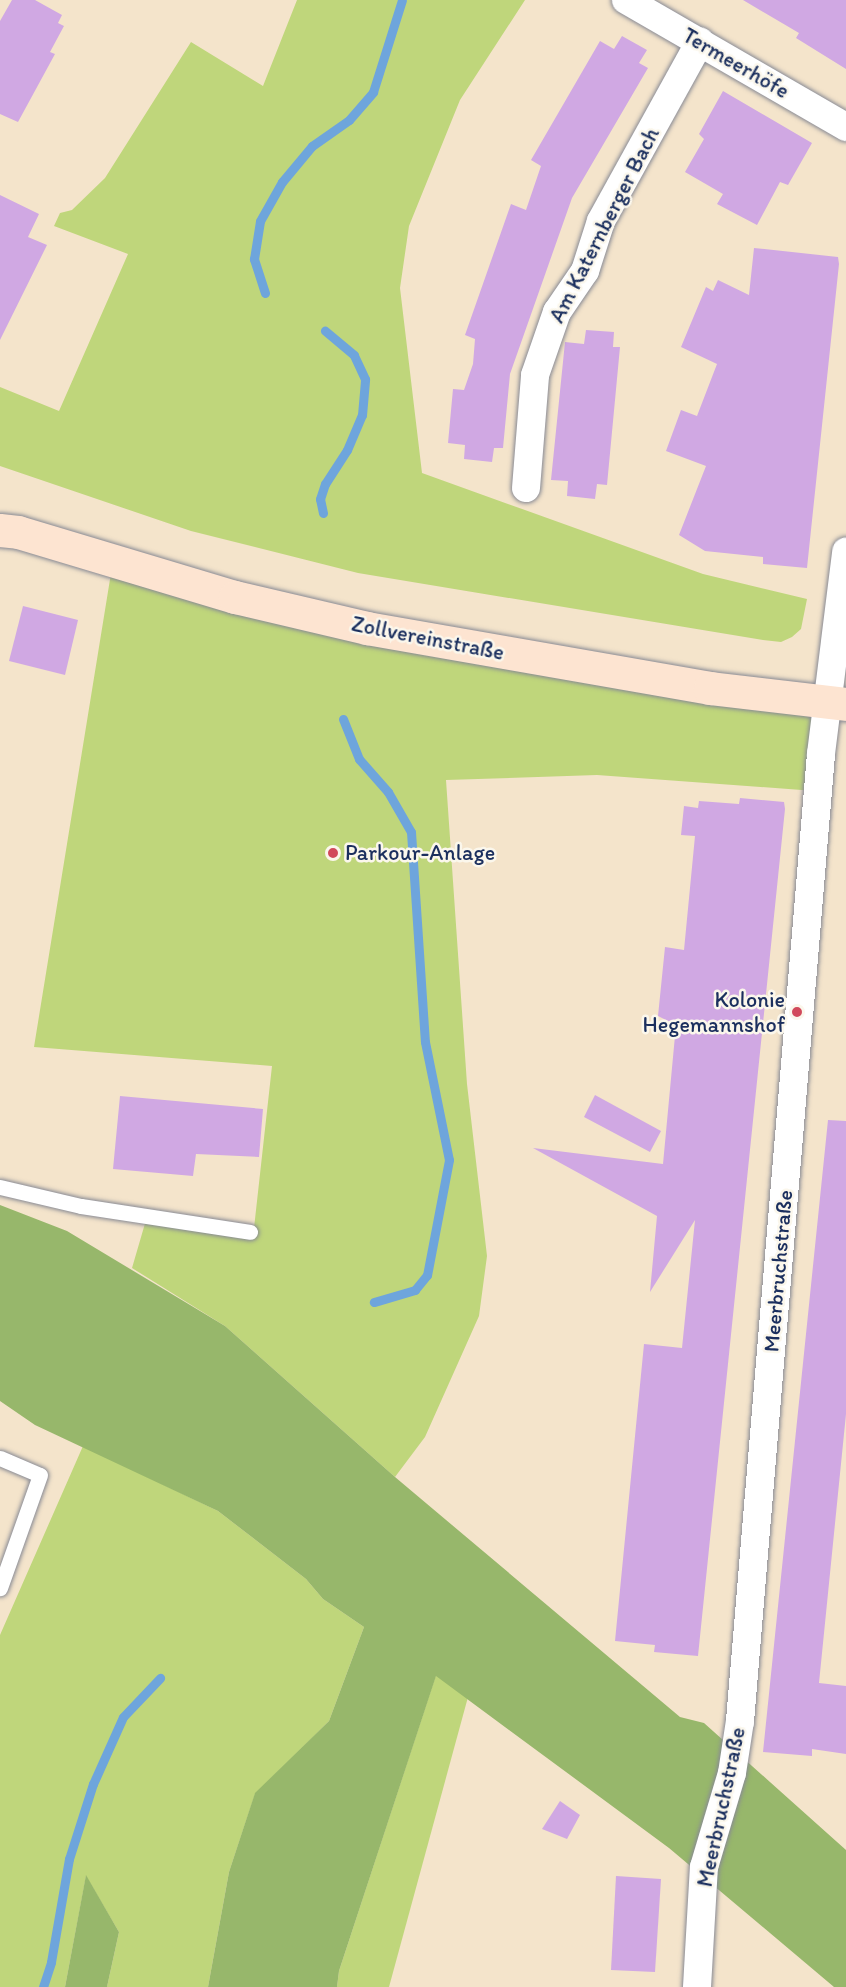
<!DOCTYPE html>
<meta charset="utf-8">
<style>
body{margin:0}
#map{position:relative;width:846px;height:1987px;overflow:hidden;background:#f4e4cb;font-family:Itim,sans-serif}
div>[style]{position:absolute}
.green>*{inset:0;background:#bfd67b}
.forest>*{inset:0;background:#97b76b}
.stream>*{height:9px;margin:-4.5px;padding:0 4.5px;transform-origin:4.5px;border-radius:4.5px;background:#6ea5dc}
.building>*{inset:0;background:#d0a8e3}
.roads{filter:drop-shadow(0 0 2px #888a94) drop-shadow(0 0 2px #888a94)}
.service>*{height:15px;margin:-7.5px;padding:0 7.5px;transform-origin:7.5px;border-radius:7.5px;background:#fff}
.minor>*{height:28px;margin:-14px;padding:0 14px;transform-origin:14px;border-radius:14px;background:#fff}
.secondary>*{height:33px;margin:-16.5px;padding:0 16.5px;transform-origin:16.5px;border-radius:16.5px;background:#fde4d1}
.dots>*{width:16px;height:16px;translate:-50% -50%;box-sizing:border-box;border:3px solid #fbf7ec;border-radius:50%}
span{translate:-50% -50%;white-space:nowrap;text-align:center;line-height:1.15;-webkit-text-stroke:5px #fbf7ec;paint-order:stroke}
.street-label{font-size:22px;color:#1b2f5e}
.poi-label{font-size:22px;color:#1b2f5e}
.left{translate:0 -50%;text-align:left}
.right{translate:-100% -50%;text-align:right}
</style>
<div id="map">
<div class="green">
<i style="clip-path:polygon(297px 0,525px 0,460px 100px,409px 226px,400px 288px,422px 473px,703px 574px,807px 599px,801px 629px,792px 637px,781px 642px,763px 640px,358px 573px,191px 531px,0 466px,0 387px,59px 411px,128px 254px,54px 226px,60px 213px,72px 210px,105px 178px,191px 42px,263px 86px)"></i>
<i style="clip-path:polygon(112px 567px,826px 705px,815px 791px,597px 775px,446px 780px,467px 1084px,487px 1256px,479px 1316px,425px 1437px,395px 1477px,225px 1326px,132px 1268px,146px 1220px,253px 1237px,272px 1066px,34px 1047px)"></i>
<i style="clip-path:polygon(83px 1446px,218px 1511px,306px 1579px,323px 1599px,364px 1627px,329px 1721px,255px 1794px,229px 1872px,208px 1987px,107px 1987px,119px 1932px,86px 1876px,65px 1987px,0 1987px,0 1635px)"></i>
<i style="clip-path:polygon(436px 1675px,468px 1697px,389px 1987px,337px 1987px,339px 1971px)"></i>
</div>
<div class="forest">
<i style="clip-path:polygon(0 1205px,67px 1231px,225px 1326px,395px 1477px,680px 1717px,704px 1723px,846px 1850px,846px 1987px,834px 1987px,669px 1848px,436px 1676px,339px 1971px,337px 1987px,208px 1987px,229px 1872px,255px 1793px,329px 1721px,364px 1627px,323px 1599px,306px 1579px,218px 1511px,35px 1425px,0 1401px)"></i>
<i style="clip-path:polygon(86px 1875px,119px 1932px,107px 1987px,65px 1987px)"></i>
</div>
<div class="stream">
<i style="left:265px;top:293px;width:36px;rotate:-108deg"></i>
<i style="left:254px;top:259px;width:38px;rotate:-81deg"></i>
<i style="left:260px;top:221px;width:45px;rotate:-60.6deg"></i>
<i style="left:282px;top:182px;width:47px;rotate:-50.2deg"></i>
<i style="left:312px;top:146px;width:45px;rotate:-35.1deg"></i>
<i style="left:349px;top:120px;width:37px;rotate:-49deg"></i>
<i style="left:373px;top:92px;width:96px;rotate:-72.5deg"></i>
<i style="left:323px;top:513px;width:14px;rotate:-102deg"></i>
<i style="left:320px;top:499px;width:16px;rotate:-72deg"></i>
<i style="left:325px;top:484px;width:40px;rotate:-57.1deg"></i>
<i style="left:347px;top:450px;width:38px;rotate:-67deg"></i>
<i style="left:362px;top:415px;width:36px;rotate:-85deg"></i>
<i style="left:365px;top:379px;width:26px;rotate:-115deg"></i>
<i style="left:354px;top:355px;width:38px;rotate:-140deg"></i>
<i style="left:343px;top:719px;width:43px;rotate:68.2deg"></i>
<i style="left:359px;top:759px;width:44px;rotate:48.7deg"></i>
<i style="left:388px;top:792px;width:46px;rotate:60.1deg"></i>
<i style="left:411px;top:832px;width:210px;rotate:86.2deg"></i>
<i style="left:425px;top:1042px;width:120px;rotate:78.5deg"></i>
<i style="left:449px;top:1160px;width:117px;rotate:100.8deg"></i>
<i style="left:427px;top:1275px;width:19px;rotate:129deg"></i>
<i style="left:415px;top:1290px;width:43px;rotate:163.7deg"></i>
<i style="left:43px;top:1987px;width:26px;rotate:-72deg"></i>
<i style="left:51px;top:1962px;width:105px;rotate:-80.1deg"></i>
<i style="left:69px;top:1859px;width:79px;rotate:-72.3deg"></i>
<i style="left:93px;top:1784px;width:73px;rotate:-65.9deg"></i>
<i style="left:123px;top:1717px;width:54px;rotate:-46.5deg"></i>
</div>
<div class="building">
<i style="clip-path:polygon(12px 0,35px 0,62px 15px,58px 23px,64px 26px,50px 52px,55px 54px,18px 122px,0 114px,0 21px)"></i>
<i style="clip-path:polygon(743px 0,846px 0,846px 69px,796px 38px,799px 33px)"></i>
<i style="clip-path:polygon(622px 36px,647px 50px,639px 63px,648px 68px,572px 198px,510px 374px,503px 448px,494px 448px,492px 462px,464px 459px,465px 445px,448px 443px,453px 389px,464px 390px,473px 364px,475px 339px,465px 335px,511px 204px,526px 210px,541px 166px,531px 160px,600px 41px,614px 49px)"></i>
<i style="clip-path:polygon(723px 91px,812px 143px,788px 185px,780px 182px,757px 225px,717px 204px,723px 194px,685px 172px,704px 139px,699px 134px)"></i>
<i style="clip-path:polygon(0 195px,39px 214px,28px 237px,47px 245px,0 340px)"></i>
<i style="clip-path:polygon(754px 248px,838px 257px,839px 264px,807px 568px,763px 564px,763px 557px,705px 551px,679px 535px,706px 466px,666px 451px,681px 410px,697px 416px,717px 364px,681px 347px,706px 287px,713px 291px,718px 280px,749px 295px)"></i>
<i style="clip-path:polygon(586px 330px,614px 332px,613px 347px,620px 347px,607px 485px,597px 484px,595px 499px,567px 496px,568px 481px,551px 480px,565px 342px,584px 344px)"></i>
<i style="clip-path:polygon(23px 606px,78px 620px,65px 675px,9px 661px)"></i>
<i style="clip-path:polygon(740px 798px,784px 802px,785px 809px,698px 1656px,654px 1652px,655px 1645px,615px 1641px,644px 1344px,682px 1348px,695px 1220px,650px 1292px,657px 1216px,533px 1148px,663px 1164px,676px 1025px,658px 1016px,665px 947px,684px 950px,695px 836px,681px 835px,684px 806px,698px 808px,699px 801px,739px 804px)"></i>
<i style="clip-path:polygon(595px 1095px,661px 1131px,650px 1152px,584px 1117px)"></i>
<i style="clip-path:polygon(120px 1096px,263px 1109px,259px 1157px,196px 1154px,193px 1176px,113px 1169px)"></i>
<i style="clip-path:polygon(828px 1120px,846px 1121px,846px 1414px,819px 1683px,846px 1686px,846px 1754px,812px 1749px,812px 1756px,763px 1752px)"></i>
<i style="clip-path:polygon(560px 1801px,580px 1815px,567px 1839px,542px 1829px)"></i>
<i style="clip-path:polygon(616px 1876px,661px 1879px,655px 1972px,611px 1970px)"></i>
</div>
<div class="roads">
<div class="service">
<i style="left:0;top:1187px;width:83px;rotate:13.2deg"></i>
<i style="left:81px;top:1206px;width:171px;rotate:8.7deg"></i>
<i style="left:0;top:1458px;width:43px;rotate:23deg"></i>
<i style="left:40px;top:1475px;width:120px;rotate:109.5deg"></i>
</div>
<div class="minor">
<i style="left:626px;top:0;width:254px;rotate:30deg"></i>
<i style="left:526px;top:488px;width:113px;rotate:-85.4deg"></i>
<i style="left:535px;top:375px;width:67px;rotate:-70.8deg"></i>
<i style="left:557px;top:312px;width:50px;rotate:-55.7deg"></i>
<i style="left:585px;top:271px;width:52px;rotate:-72.3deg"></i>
<i style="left:601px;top:221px;width:205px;rotate:-61.1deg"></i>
<i style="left:697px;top:1987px;width:120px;rotate:-86.7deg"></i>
<i style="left:704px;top:1867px;width:98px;rotate:-73.4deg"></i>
<i style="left:732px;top:1773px;width:53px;rotate:-81.3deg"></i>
<i style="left:740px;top:1721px;width:970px;rotate:-85.21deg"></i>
<i style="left:821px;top:754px;width:204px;rotate:-82.9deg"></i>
</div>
<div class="secondary">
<i style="left:0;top:530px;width:18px;rotate:6deg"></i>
<i style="left:18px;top:532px;width:227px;rotate:16.7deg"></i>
<i style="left:235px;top:597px;width:136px;rotate:13.2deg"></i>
<i style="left:367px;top:628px;width:348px;rotate:9.9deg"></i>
<i style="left:710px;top:688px;width:137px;rotate:6.7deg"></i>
</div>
</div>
<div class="dots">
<i style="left:333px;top:853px;background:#d1495b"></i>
<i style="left:797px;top:1012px;background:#d1495b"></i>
</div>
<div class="street-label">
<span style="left:736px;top:63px;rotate:30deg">Termeerhöfe</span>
<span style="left:604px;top:225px;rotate:-63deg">Am Katernberger Bach</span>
<span style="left:428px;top:638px;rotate:11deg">Zollvereinstraße</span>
<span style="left:778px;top:1271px;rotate:-85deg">Meerbruchstraße</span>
<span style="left:721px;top:1807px;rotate:-78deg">Meerbruchstraße</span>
</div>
<div class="poi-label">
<span class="left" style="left:345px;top:853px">Parkour-Anlage</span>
<span class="right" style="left:785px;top:1012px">Kolonie<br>Hegemannshof</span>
</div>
</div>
